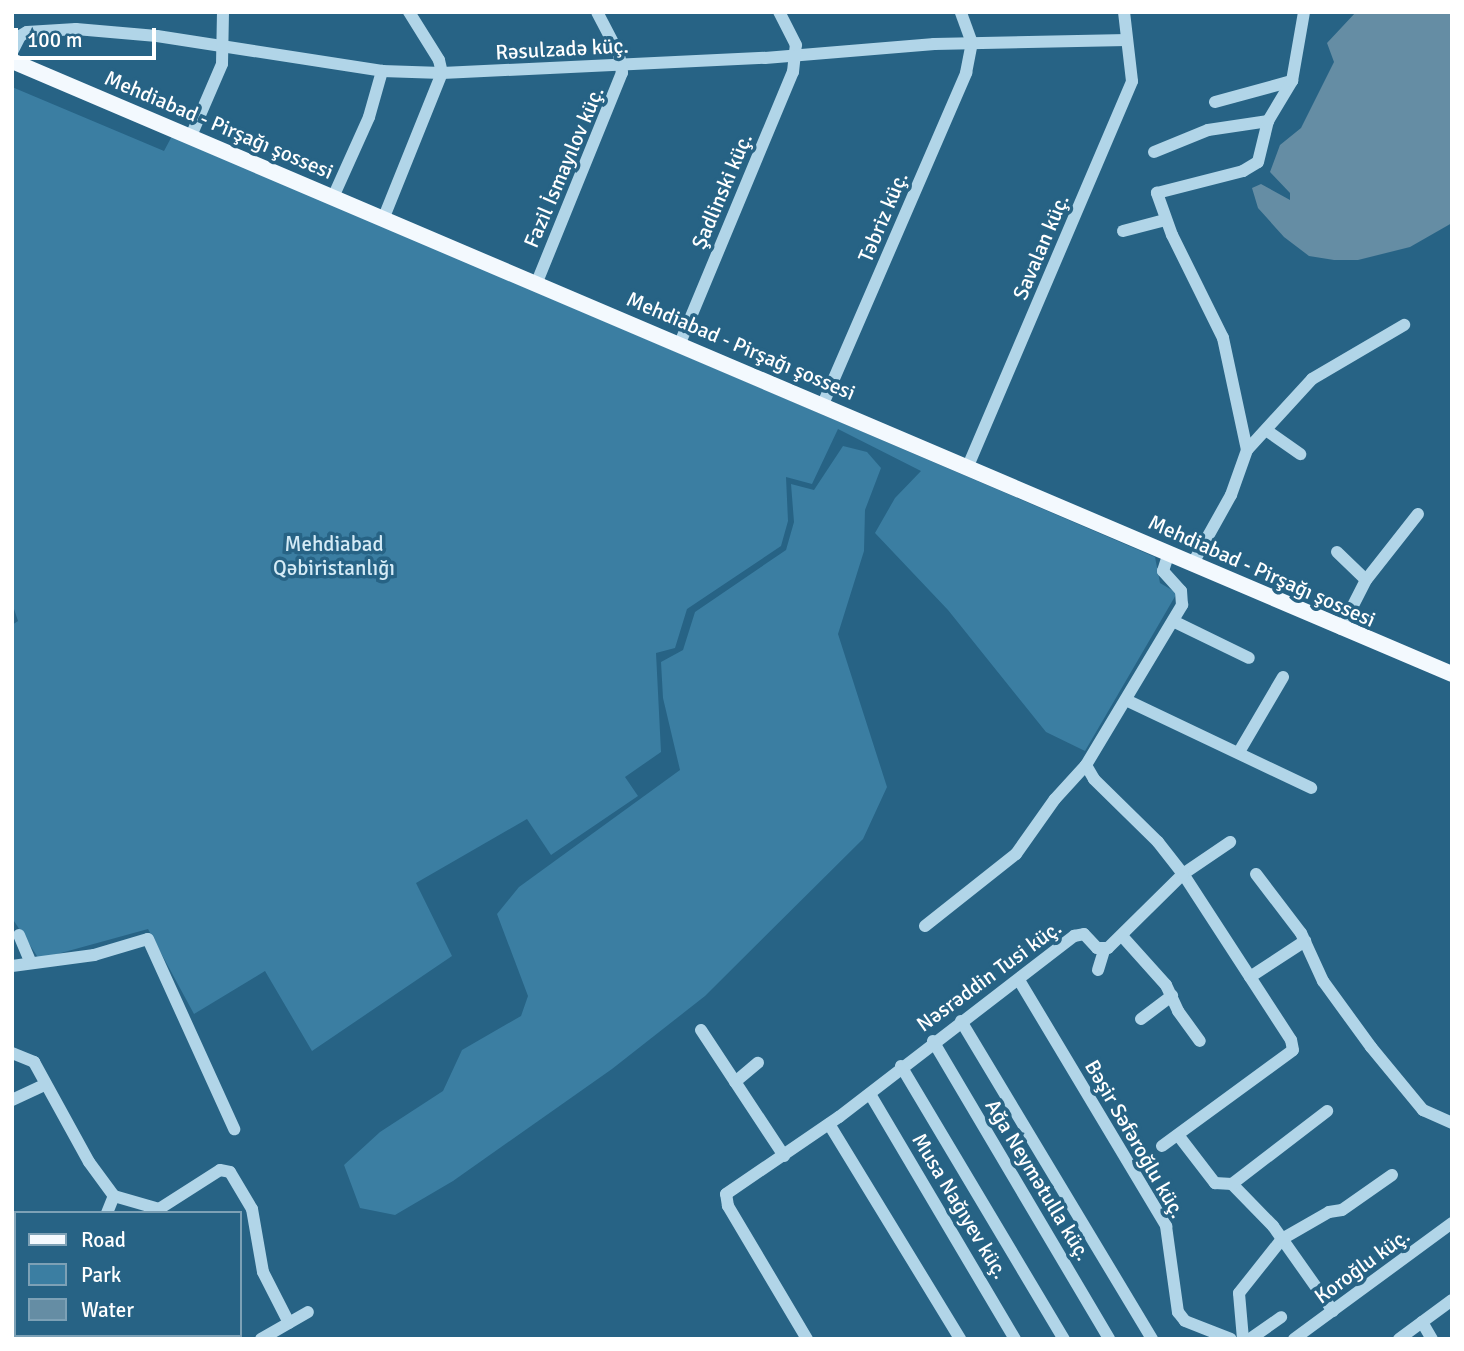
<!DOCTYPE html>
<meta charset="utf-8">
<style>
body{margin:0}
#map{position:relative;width:1464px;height:1351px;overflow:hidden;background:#276385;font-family:Signika,sans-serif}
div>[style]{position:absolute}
.green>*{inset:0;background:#3b7ea2}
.water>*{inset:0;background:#658da4}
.minor>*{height:12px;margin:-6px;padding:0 6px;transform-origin:6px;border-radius:6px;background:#b1d5e8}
.major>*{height:16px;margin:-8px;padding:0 8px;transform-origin:8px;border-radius:8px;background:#f3f9fe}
span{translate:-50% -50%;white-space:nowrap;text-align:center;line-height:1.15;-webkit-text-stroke:7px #276385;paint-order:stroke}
.street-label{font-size:21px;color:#fff}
.park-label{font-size:21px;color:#d5ebf6}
.frame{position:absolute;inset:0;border:14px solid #fff;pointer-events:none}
.legend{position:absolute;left:14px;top:1211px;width:228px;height:126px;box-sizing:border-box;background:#276385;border:2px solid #7da1b6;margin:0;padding:9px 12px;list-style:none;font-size:21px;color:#fff}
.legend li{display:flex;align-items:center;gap:14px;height:35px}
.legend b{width:35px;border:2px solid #7da1b6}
.scale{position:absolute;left:14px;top:28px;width:142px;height:32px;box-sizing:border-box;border:4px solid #fff;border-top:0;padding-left:9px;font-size:21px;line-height:24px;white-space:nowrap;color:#fff;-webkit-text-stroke:5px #276385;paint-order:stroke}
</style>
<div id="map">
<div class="green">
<i style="clip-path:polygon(12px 87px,164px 151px,172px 136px,1155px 557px,1160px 583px,1177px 593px,1085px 751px,1046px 732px,948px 610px,875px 533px,895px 498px,921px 471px,838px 429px,812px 484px,786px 477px,788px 521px,781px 546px,687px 609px,675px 648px,656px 653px,661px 752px,625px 777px,638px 796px,551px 855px,527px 819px,416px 883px,452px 956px,312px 1051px,265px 971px,194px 1014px,148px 929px,39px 959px,12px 918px,12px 625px,18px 621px,12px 603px)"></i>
<i style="clip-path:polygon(843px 446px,867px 452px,881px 468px,865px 510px,864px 551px,838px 634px,887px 787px,863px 839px,705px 996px,612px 1069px,453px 1181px,395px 1215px,360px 1208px,344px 1165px,380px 1132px,443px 1091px,462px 1050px,521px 1016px,528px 996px,497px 914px,519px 887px,680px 770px,663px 698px,661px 662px,683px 650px,695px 612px,786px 550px,794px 522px,791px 484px,814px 490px)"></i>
</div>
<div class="water">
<i style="clip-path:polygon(1356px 12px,1452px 12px,1452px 223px,1410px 247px,1358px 260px,1334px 260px,1309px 256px,1284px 237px,1258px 208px,1252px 188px,1261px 184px,1290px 200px,1290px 193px,1270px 172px,1280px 145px,1301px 128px,1334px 62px,1327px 43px)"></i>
</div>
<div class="minor">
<i style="left:12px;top:52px;width:18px;rotate:-63deg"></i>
<i style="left:20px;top:36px;width:8px;rotate:-30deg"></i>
<i style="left:27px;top:32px;width:49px;rotate:-3.5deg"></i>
<i style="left:76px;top:29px;width:81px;rotate:4.9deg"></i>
<i style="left:157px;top:36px;width:228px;rotate:8.8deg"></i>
<i style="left:382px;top:71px;width:60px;rotate:1.9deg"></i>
<i style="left:442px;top:73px;width:323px;rotate:-2.7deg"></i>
<i style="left:765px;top:58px;width:170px;rotate:-4.7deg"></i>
<i style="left:934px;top:44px;width:193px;rotate:-1.2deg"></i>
<i style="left:1215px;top:102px;width:80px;rotate:-15.3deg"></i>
<i style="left:191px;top:136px;width:78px;rotate:-66.7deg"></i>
<i style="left:222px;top:64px;width:52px;rotate:-88.9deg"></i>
<i style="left:1154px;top:152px;width:58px;rotate:-22.2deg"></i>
<i style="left:1208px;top:130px;width:61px;rotate:-8.5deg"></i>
<i style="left:334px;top:195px;width:85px;rotate:-65.8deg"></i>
<i style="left:369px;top:117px;width:48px;rotate:-74.2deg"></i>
<i style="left:384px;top:217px;width:155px;rotate:-68.1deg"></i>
<i style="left:442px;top:73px;width:13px;rotate:-103deg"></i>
<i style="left:439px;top:60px;width:57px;rotate:-122deg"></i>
<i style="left:1123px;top:231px;width:43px;rotate:-14.7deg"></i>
<i style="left:537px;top:282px;width:226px;rotate:-67.9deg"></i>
<i style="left:622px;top:73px;width:19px;rotate:-99deg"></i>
<i style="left:619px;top:54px;width:47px;rotate:-117.6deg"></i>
<i style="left:680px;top:343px;width:294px;rotate:-67.4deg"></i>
<i style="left:793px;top:72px;width:27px;rotate:-84deg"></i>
<i style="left:796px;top:45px;width:37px;rotate:-117deg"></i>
<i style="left:823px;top:404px;width:361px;rotate:-66.6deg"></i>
<i style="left:966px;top:73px;width:31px;rotate:-79deg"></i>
<i style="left:972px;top:43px;width:33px;rotate:-110deg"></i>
<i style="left:1266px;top:430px;width:42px;rotate:35.2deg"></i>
<i style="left:1247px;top:450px;width:96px;rotate:-47.5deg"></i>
<i style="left:1312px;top:379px;width:107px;rotate:-30.4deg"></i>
<i style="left:968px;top:466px;width:418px;rotate:-66.9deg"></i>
<i style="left:1132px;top:81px;width:69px;rotate:-96.6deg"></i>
<i style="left:1337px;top:552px;width:40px;rotate:44deg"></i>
<i style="left:1193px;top:563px;width:78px;rotate:-60.8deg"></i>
<i style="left:1231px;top:495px;width:48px;rotate:-70.4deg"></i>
<i style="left:1247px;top:450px;width:115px;rotate:-102.1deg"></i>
<i style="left:1223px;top:338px;width:115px;rotate:-116.3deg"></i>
<i style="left:1172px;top:235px;width:45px;rotate:-109.7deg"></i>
<i style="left:1157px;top:193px;width:89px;rotate:-14.3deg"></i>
<i style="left:1243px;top:171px;width:17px;rotate:-31deg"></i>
<i style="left:1258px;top:162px;width:42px;rotate:-76.3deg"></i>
<i style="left:1268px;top:121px;width:47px;rotate:-59deg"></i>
<i style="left:1292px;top:81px;width:70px;rotate:-80.1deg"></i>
<i style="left:1175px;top:622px;width:82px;rotate:25.9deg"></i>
<i style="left:1341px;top:629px;width:55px;rotate:-63deg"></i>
<i style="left:1366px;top:580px;width:84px;rotate:-51.8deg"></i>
<i style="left:1126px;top:700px;width:205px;rotate:25.4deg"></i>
<i style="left:1239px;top:752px;width:87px;rotate:-59.6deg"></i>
<i style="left:1256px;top:874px;width:74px;rotate:52.7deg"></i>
<i style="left:1301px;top:933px;width:53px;rotate:65.4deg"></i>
<i style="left:1323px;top:981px;width:82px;rotate:54deg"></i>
<i style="left:1371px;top:1047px;width:82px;rotate:50.5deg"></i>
<i style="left:1423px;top:1110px;width:32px;rotate:24deg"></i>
<i style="left:925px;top:926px;width:116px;rotate:-38.4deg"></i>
<i style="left:1016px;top:854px;width:67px;rotate:-54.7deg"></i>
<i style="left:1055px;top:799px;width:46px;rotate:-47.6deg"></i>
<i style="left:19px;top:935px;width:30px;rotate:67deg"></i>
<i style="left:1122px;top:936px;width:66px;rotate:48.1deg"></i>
<i style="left:1166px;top:985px;width:29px;rotate:65deg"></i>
<i style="left:1178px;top:1011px;width:37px;rotate:54deg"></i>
<i style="left:12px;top:966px;width:83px;rotate:-7.6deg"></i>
<i style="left:94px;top:955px;width:56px;rotate:-16.5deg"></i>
<i style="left:148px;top:939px;width:209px;rotate:65.6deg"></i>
<i style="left:1098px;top:970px;width:21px;rotate:-73deg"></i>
<i style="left:1250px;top:977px;width:66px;rotate:-33.2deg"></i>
<i style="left:1019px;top:980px;width:287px;rotate:59.1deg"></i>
<i style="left:1166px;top:1226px;width:87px;rotate:82.1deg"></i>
<i style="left:1178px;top:1312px;width:11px;rotate:52deg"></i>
<i style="left:1185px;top:1321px;width:49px;rotate:21.4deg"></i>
<i style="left:1141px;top:1019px;width:39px;rotate:-37deg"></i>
<i style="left:961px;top:1021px;width:371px;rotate:59deg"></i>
<i style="left:701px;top:1030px;width:151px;rotate:56.6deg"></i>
<i style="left:933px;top:1041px;width:346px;rotate:59.4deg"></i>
<i style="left:12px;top:1053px;width:24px;rotate:22deg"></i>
<i style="left:34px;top:1062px;width:114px;rotate:61.2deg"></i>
<i style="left:89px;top:1162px;width:42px;rotate:53.7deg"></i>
<i style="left:114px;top:1196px;width:47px;rotate:16.1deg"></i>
<i style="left:159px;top:1209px;width:72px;rotate:-32.6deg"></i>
<i style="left:220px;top:1170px;width:10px;rotate:11deg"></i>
<i style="left:230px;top:1172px;width:43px;rotate:59.3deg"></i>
<i style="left:252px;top:1209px;width:64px;rotate:80.1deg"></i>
<i style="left:263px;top:1272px;width:57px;rotate:63deg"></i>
<i style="left:901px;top:1066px;width:318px;rotate:59.2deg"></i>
<i style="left:735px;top:1082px;width:30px;rotate:-40deg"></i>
<i style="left:870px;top:1094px;width:285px;rotate:59.4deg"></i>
<i style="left:12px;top:1100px;width:35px;rotate:-25deg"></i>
<i style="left:829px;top:1124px;width:252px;rotate:58.6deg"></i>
<i style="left:1178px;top:1135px;width:61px;rotate:52.4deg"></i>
<i style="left:1215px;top:1183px;width:17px;rotate:3deg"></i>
<i style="left:1232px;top:1184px;width:59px;rotate:45.7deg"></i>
<i style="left:1273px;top:1226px;width:104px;rotate:54.8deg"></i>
<i style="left:1162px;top:1146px;width:162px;rotate:-36.2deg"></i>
<i style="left:1293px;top:1050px;width:10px;rotate:-101deg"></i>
<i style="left:1291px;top:1040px;width:198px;rotate:-123deg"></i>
<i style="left:1183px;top:874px;width:57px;rotate:-34.2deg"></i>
<i style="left:1232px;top:1184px;width:120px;rotate:-37.5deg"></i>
<i style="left:107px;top:1213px;width:18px;rotate:-68deg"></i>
<i style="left:12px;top:1289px;width:4px;rotate:-14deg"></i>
<i style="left:1422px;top:1322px;width:20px;rotate:60deg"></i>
<i style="left:152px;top:1335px;width:4px;rotate:63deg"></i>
<i style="left:198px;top:1335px;width:4px;rotate:63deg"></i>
<i style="left:32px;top:1339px;width:6px;rotate:-45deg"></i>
<i style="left:261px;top:1339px;width:54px;rotate:-29.9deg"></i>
<i style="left:807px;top:1339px;width:155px;rotate:-120.7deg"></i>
<i style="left:728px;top:1206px;width:12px;rotate:-99deg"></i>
<i style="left:726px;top:1194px;width:137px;rotate:-34.3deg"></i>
<i style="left:839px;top:1117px;width:297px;rotate:-37.6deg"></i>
<i style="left:1074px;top:936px;width:10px;rotate:-11deg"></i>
<i style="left:1084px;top:934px;width:19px;rotate:47deg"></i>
<i style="left:1097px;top:948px;width:11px"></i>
<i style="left:1108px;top:948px;width:105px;rotate:-44.6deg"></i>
<i style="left:1183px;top:874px;width:41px;rotate:-128deg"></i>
<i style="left:1158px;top:842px;width:90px;rotate:-135.5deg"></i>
<i style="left:1094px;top:779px;width:16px;rotate:-120deg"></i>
<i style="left:1086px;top:765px;width:187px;rotate:-59deg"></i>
<i style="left:1182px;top:605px;width:14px;rotate:-94deg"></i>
<i style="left:1181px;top:591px;width:27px;rotate:-132deg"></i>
<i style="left:1163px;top:571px;width:20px;rotate:-72deg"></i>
<i style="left:1243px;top:1339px;width:46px;rotate:-95deg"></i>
<i style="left:1239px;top:1293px;width:69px;rotate:-51.5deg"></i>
<i style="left:1282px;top:1239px;width:54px;rotate:-29.9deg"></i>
<i style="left:1329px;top:1212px;width:13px;rotate:-9deg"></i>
<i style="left:1342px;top:1210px;width:61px;rotate:-35deg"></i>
<i style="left:1250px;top:1339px;width:38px;rotate:-35deg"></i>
<i style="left:1294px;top:1339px;width:196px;rotate:-36.3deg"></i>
<i style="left:1399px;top:1339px;width:66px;rotate:-36.3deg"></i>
</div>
<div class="major">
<i style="left:12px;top:61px;width:1565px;rotate:23.06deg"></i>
</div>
<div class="street-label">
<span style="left:562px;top:49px;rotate:-3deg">Rəsulzadə küç.</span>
<span style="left:219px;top:125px;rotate:23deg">Mehdiabad - Pirşağı şossesi</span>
<span style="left:564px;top:167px;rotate:-67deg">Fazil İsmayılov küç.</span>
<span style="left:722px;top:191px;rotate:-67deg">Şadlinski küç.</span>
<span style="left:883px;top:217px;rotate:-67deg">Təbriz küç.</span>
<span style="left:1041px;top:247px;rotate:-67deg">Savalan küç.</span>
<span style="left:741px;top:346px;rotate:23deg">Mehdiabad - Pirşağı şossesi</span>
<span style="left:1262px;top:571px;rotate:24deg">Mehdiabad - Pirşağı şossesi</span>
<span style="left:989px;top:976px;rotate:-36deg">Nəsrəddin Tusi küç.</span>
<span style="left:1135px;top:1139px;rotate:60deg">Bəşir Səfəroğlu küç.</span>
<span style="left:1038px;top:1180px;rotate:59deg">Ağa Neymətulla küç.</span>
<span style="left:960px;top:1206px;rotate:59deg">Musa Nağıyev küç.</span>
<span style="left:1362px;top:1266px;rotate:-36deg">Koroğlu küç.</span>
</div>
<div class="park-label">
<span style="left:334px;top:556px">Mehdiabad<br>Qəbiristanlığı</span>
</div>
<div class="frame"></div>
<ul class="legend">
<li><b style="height:9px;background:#f3f9fe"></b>Road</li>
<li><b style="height:19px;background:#3b7ea2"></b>Park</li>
<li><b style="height:19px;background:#658da4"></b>Water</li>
</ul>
<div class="scale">100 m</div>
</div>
